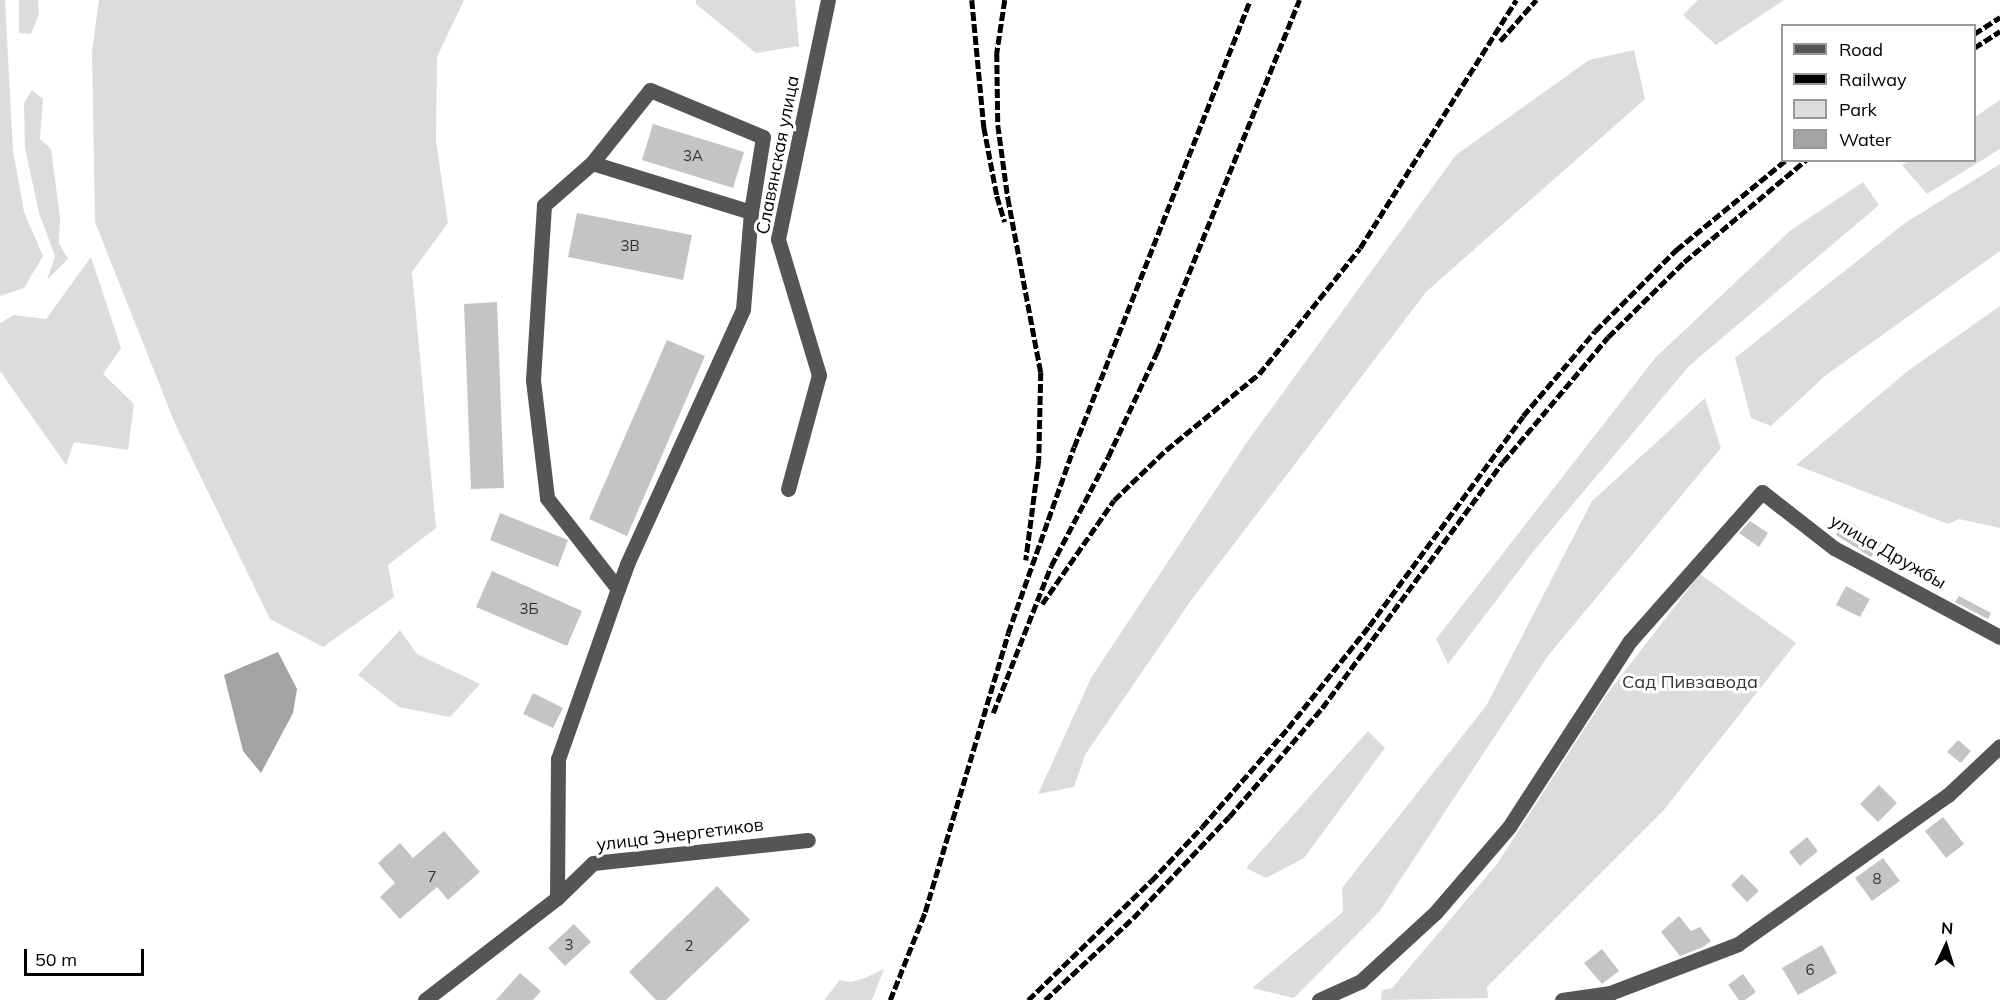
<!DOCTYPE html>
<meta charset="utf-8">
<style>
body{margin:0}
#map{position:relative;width:2000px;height:1000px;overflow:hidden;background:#fff;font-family:Mulish,sans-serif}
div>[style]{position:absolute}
.green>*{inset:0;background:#dcdcdc}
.water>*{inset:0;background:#a3a3a3}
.building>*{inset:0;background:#c4c4c4}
.minor>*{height:15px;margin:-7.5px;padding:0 7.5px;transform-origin:7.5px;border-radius:7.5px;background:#555}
.rail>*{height:4.5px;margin-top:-2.25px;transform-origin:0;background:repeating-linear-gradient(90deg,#000 0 9px,transparent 0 12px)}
span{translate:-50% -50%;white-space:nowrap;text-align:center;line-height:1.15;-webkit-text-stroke:6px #fff;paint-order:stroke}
.number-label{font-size:15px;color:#313131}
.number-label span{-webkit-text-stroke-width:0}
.street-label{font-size:18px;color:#000}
.park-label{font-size:18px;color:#333}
.legend{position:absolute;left:1781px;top:24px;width:195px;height:138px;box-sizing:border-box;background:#fff;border:2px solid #999;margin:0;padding:8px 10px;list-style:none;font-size:18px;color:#000}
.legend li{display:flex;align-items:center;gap:12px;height:30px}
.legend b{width:30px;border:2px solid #999}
.north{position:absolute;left:1916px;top:916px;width:60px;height:60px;-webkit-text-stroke:4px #fff;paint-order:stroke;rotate:4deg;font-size:16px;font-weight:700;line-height:24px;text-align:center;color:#000}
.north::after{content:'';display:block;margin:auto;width:21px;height:27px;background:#000;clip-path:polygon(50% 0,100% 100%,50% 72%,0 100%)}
.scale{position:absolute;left:24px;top:949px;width:120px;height:27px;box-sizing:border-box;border:3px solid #000;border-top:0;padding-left:8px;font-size:18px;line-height:21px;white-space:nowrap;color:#000;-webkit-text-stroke:4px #fff;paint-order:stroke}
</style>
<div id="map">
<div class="green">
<i style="clip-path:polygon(0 0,5px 0,13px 151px,24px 212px,43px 256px,24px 288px,0 296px)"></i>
<i style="clip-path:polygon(19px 0,38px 0,39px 14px,31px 34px,19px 33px)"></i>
<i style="clip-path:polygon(99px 0,464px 0,437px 57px,436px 141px,448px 223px,412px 272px,436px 528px,388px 565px,394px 597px,323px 647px,270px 619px,176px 426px,95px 222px,92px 52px)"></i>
<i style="clip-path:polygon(696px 0,795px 0,799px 46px,756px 53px,696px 4px)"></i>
<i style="clip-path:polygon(1698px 0,1784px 0,1716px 45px,1683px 15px)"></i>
<i style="clip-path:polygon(1634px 50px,1645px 99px,1426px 292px,1192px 599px,1085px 755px,1074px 787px,1038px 794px,1091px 678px,1247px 442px,1456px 155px,1589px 60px)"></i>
<i style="clip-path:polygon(32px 90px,43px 99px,40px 139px,51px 149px,60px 217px,59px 244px,68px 259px,47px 280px,55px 256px,39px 213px,25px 148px,24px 103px)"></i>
<i style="clip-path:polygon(2000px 100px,2000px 149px,1927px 194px,1902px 165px,1909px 161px,1974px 160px,1975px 117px)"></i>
<i style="clip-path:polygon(2000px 164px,2000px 251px,1826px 375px,1771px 426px,1751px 418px,1735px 358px,1905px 223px)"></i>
<i style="clip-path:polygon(1863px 182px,1879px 205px,1689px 366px,1532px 553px,1448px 664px,1436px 639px,1656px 357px,1791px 230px)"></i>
<i style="clip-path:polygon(91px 257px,121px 348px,103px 374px,134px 404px,128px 450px,74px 442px,66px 465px,0 371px,0 323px,14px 315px,46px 319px)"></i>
<i style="clip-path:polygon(2000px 306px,2000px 528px,1959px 519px,1948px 524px,1796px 465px,1909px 370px)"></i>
<i style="clip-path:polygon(1705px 398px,1721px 448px,1547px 657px,1379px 912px,1294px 998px,1252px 988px,1343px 912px,1342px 888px,1486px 706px,1592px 501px)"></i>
<i style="clip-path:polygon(1700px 574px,1796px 643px,1663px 811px,1487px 987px,1488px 998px,1381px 1000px,1382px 990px,1392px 988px,1497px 864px,1607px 694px)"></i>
<i style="clip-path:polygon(400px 630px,417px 654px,480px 684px,450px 717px,399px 707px,358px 675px)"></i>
<i style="clip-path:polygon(1368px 731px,1385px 748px,1304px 858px,1266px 878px,1246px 868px)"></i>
<i style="clip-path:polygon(884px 969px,872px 1000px,824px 1000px,840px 980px,851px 982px,865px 978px)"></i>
</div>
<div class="water">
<i style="clip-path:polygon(278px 652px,297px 689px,293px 713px,261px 773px,243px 751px,224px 675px)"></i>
</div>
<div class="building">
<i style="clip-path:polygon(653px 124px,744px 152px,733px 188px,642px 160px)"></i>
<i style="clip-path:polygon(577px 213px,692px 235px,683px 280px,568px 257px)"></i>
<i style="clip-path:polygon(497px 302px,504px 488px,471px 489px,464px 304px)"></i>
<i style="clip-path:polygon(667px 340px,705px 356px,627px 536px,589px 519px)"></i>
<i style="clip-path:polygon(500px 513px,568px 540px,558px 567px,490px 540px)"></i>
<i style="clip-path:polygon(1845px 519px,1882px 542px,1871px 557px,1836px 535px)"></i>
<i style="clip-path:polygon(1750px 521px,1768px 533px,1759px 547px,1739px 533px)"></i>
<i style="clip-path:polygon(492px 571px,582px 611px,567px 646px,476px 607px)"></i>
<i style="clip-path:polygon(1846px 586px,1870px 599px,1860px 617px,1836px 605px)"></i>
<i style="clip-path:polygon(1959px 596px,1991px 613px,1988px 619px,1955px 602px)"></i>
<i style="clip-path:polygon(533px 693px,563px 708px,553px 728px,523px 714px)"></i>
<i style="clip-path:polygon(1958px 740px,1971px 751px,1961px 763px,1947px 752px)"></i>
<i style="clip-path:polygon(1879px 785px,1897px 803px,1878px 822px,1860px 804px)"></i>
<i style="clip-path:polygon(1943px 817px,1964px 844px,1946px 858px,1925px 831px)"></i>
<i style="clip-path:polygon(444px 831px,480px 872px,448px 900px,437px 887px,400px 919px,380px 897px,395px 883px,378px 863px,400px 843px,413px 858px)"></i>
<i style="clip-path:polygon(1807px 837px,1818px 851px,1800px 866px,1789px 852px)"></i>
<i style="clip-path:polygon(1883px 858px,1900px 881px,1872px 901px,1855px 878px)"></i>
<i style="clip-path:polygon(1742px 874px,1759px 891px,1747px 902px,1731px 885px)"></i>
<i style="clip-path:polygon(717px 886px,750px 920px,666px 1000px,656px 1000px,629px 972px)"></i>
<i style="clip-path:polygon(1679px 916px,1691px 931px,1700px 927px,1711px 941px,1703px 947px,1680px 956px,1661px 932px)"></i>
<i style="clip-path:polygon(574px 924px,591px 942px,565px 966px,548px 948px)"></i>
<i style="clip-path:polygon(1822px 945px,1837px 973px,1798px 995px,1782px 968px)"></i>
<i style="clip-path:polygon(1602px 949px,1619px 971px,1602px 984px,1584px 963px)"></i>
<i style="clip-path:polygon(520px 973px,541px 991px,533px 1000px,496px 1000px)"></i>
<i style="clip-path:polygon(1743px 974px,1756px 992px,1745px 1000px,1739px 1000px,1728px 985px)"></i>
</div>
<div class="minor">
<i style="left:592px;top:163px;width:93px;rotate:-51.5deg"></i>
<i style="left:650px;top:90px;width:122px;rotate:22.6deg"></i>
<i style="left:763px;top:137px;width:76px;rotate:99.1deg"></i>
<i style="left:788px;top:489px;width:118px;rotate:-74.8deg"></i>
<i style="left:819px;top:375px;width:142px;rotate:-106.8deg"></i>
<i style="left:778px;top:239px;width:244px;rotate:-78.2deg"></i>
<i style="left:557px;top:898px;width:139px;rotate:-89.6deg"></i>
<i style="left:558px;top:759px;width:180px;rotate:-70.6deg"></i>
<i style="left:618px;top:589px;width:27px;rotate:-70deg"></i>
<i style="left:627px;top:564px;width:280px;rotate:-65.5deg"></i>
<i style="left:743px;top:309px;width:97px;rotate:-85.3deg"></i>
<i style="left:751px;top:212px;width:166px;rotate:-162.9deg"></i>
<i style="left:592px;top:163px;width:64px;rotate:138.8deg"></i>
<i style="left:544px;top:205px;width:175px;rotate:93.6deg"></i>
<i style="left:533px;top:380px;width:119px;rotate:83.2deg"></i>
<i style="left:547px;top:498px;width:115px;rotate:52deg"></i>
<i style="left:425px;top:1000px;width:167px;rotate:-37.7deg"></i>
<i style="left:557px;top:898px;width:50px;rotate:-44.2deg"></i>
<i style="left:593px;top:863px;width:216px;rotate:-6.1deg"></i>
<i style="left:1319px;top:1000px;width:46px;rotate:-24.3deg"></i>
<i style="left:1361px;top:981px;width:100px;rotate:-42.6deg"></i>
<i style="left:1435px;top:913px;width:113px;rotate:-49.3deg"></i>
<i style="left:1509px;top:827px;width:222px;rotate:-57deg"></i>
<i style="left:1630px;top:641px;width:199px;rotate:-48.5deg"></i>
<i style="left:1762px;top:492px;width:91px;rotate:37.9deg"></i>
<i style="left:1834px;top:548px;width:188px;rotate:28.2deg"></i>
<i style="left:1562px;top:1000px;width:49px;rotate:-8.3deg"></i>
<i style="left:1610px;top:993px;width:137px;rotate:-20.9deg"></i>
<i style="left:1738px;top:944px;width:257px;rotate:-35.4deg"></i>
<i style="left:1948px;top:795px;width:71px;rotate:-43.3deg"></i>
</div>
<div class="rail">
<i style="left:972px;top:0;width:128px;rotate:84.6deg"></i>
<i style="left:984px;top:127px;width:70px;rotate:79.3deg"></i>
<i style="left:997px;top:196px;width:27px;rotate:73deg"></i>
<i style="left:1005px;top:0;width:54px;rotate:98.6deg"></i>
<i style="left:997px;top:53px;width:72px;rotate:89.2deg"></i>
<i style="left:998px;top:125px;width:74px;rotate:82.2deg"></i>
<i style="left:1008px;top:198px;width:177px;rotate:79.3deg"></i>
<i style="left:1041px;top:372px;width:88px;rotate:91.3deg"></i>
<i style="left:1039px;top:460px;width:101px;rotate:97.4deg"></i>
<i style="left:1974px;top:34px;width:31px;rotate:-33deg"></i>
<i style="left:1500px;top:41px;width:55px;rotate:-48.7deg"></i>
<i style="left:1974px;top:48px;width:31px;rotate:-33deg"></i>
<i style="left:1042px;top:604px;width:126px;rotate:-55.3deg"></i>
<i style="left:1114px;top:500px;width:72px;rotate:-43.9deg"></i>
<i style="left:1166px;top:450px;width:120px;rotate:-39.3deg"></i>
<i style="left:1259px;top:374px;width:161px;rotate:-51.3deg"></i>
<i style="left:1360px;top:248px;width:293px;rotate:-57.8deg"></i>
<i style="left:993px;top:713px;width:158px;rotate:-68.5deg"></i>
<i style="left:1051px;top:566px;width:123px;rotate:-62.4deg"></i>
<i style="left:1108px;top:457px;width:116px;rotate:-65deg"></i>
<i style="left:1157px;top:352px;width:380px;rotate:-68deg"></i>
<i style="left:890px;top:1000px;width:95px;rotate:-68.3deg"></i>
<i style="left:925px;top:912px;width:291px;rotate:-73.4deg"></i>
<i style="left:1008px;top:633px;width:197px;rotate:-70.5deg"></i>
<i style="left:1074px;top:447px;width:480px;rotate:-68.5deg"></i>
<i style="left:1028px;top:1000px;width:171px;rotate:-44.1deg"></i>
<i style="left:1151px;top:881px;width:74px;rotate:-46.6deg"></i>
<i style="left:1202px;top:827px;width:131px;rotate:-49deg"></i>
<i style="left:1288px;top:728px;width:130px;rotate:-51.5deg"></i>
<i style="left:1369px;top:626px;width:260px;rotate:-53.7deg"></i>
<i style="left:1523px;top:416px;width:111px;rotate:-49.7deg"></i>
<i style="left:1595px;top:331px;width:115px;rotate:-45deg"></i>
<i style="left:1676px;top:250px;width:142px;rotate:-39.3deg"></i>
<i style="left:1045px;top:1000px;width:120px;rotate:-43deg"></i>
<i style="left:1133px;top:918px;width:139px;rotate:-46.5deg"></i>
<i style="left:1229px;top:817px;width:143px;rotate:-49.5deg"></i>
<i style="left:1322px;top:708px;width:305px;rotate:-53.7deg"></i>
<i style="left:1503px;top:462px;width:163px;rotate:-50deg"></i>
<i style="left:1608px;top:337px;width:107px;rotate:-44.6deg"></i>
<i style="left:1684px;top:262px;width:159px;rotate:-39.9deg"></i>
</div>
<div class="number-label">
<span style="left:693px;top:156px">3А</span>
<span style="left:630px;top:246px">3В</span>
<span style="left:529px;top:609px">3Б</span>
<span style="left:432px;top:877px">7</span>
<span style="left:1877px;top:879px">8</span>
<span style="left:569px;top:945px">3</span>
<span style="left:689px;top:946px">2</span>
<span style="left:1810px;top:970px">6</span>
</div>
<div class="street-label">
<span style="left:778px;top:155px;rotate:-79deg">Славянская улица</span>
<span style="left:1888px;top:552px;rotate:30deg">улица Дружбы</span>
<span style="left:680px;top:835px;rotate:-7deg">улица Энергетиков</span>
</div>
<div class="park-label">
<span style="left:1690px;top:682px">Сад Пивзавода</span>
</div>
<ul class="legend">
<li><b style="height:8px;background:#555"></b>Road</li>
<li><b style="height:8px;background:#000"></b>Railway</li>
<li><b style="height:16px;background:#dcdcdc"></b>Park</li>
<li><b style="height:16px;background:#a3a3a3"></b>Water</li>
</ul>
<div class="north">N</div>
<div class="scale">50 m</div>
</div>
